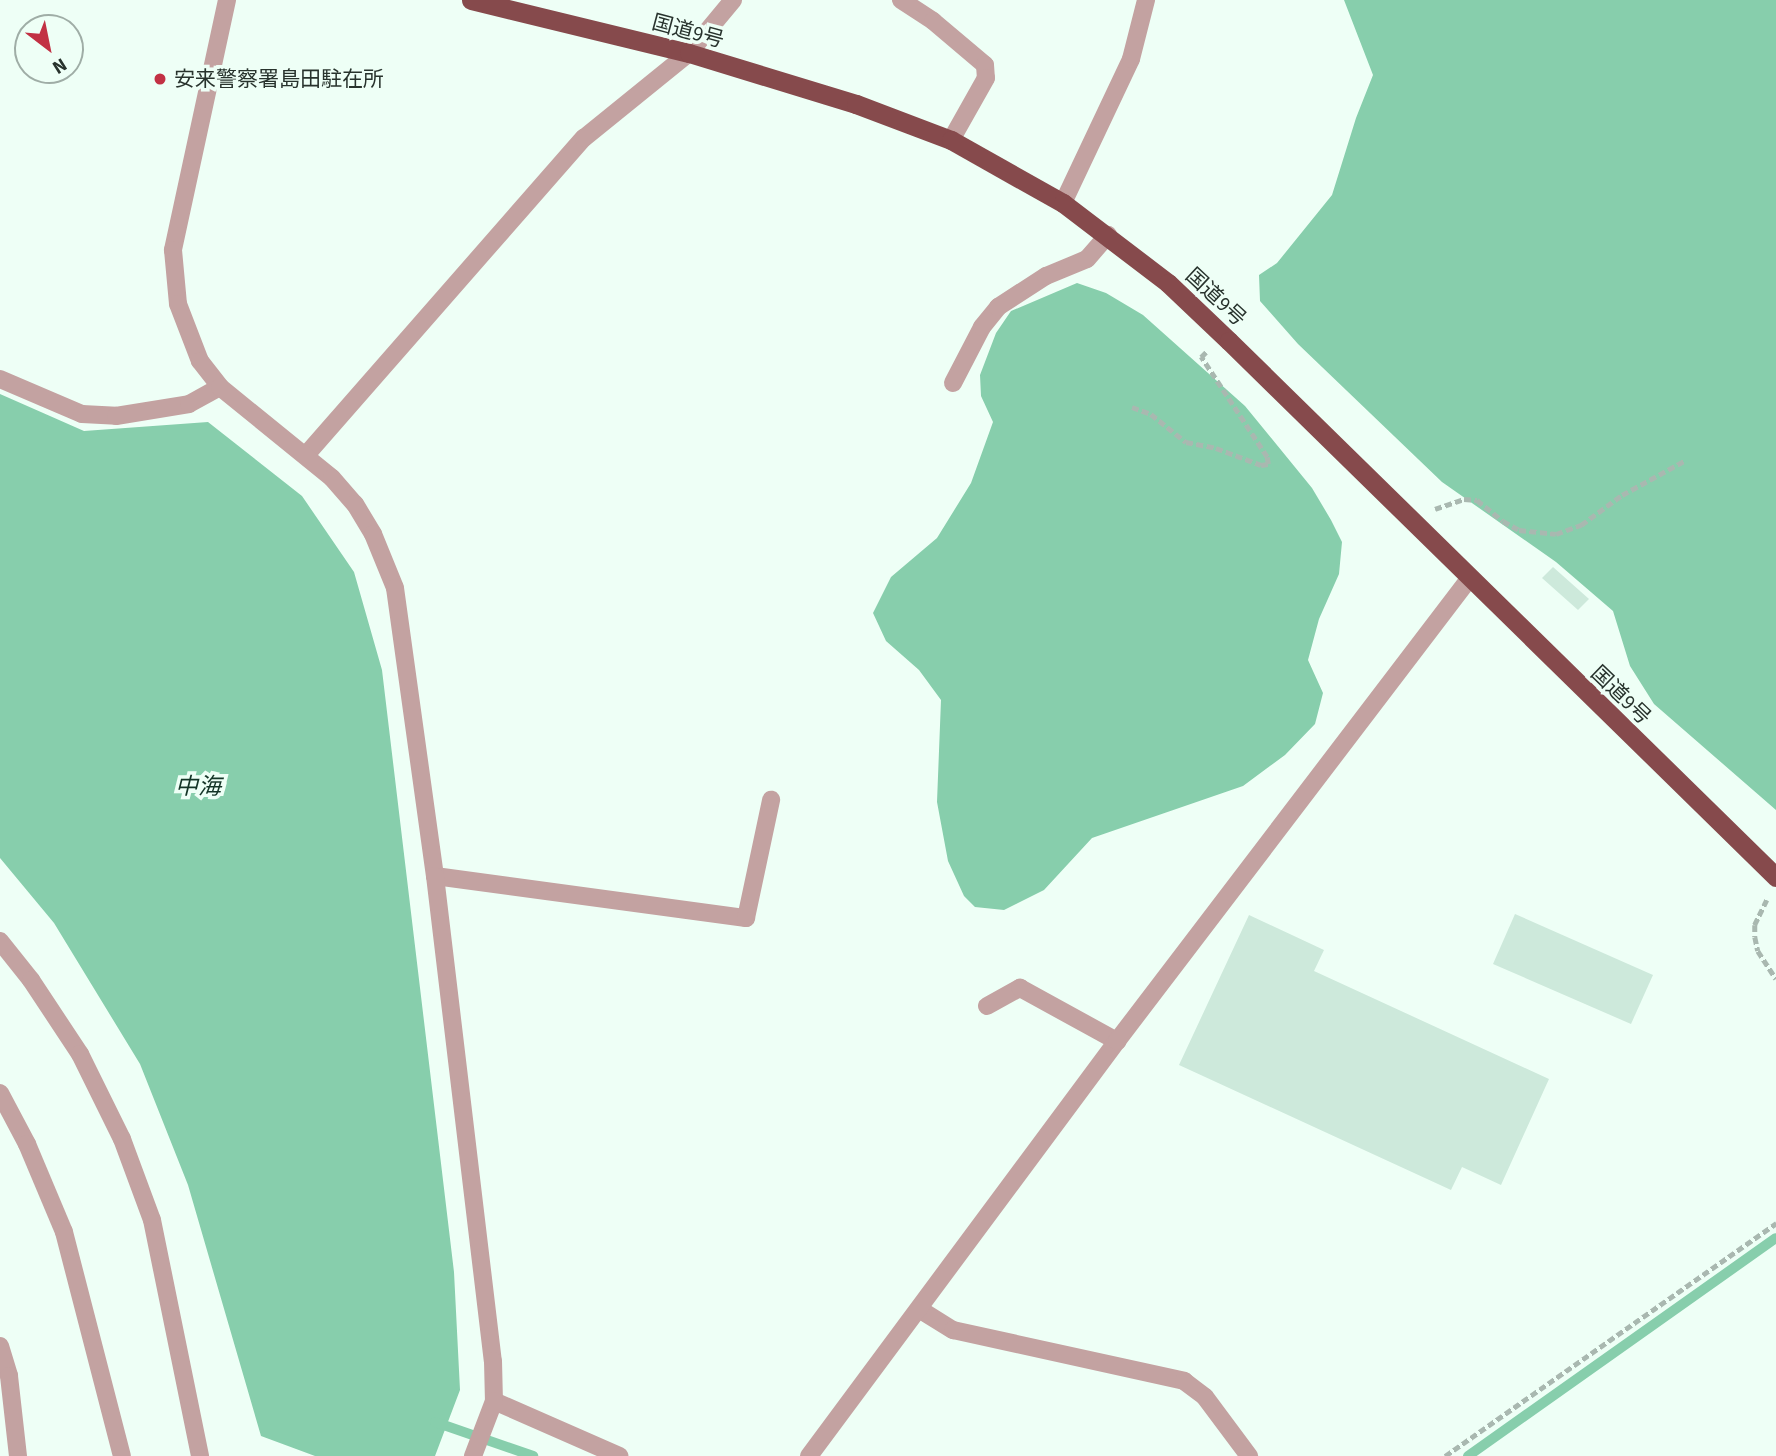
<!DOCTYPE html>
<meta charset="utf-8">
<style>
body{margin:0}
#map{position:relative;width:1776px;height:1456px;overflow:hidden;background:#eefff6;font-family:"Source Sans 3","Noto Sans JP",sans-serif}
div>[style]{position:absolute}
.forest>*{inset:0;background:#87ceac}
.stream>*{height:10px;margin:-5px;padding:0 5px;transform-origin:5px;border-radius:5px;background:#87ceac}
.building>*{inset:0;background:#cde9db}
.path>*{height:4.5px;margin-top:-2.25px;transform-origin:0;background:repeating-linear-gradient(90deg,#a9b8b0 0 7px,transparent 0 10.5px)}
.service>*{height:18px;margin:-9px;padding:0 9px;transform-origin:9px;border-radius:9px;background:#c3a2a1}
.minor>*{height:18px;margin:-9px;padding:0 9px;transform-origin:9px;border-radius:9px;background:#c3a2a1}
.tertiary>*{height:18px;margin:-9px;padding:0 9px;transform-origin:9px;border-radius:9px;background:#c3a2a1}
.trunk>*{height:19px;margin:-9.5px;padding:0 9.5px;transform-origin:9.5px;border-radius:9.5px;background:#864a4c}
.dots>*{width:19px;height:19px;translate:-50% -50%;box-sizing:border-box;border:4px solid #eefff6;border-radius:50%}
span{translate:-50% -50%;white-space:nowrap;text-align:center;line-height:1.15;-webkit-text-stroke:7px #eefff6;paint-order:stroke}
.street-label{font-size:21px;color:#28332d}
.poi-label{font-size:21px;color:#28332d}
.left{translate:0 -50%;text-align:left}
.water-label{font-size:23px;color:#143527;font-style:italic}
.north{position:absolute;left:14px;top:14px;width:70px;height:70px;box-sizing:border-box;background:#eefff6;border:2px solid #9fada6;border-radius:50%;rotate:148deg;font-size:19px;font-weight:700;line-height:28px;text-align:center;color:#28332d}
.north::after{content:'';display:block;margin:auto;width:24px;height:32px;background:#c23144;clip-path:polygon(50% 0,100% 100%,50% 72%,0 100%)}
</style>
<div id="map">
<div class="forest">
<i style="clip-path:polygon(1344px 0,1776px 0,1776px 810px,1654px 704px,1630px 666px,1613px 611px,1556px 562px,1442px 482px,1298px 344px,1260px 301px,1259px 275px,1277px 263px,1332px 195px,1356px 118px,1373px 75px)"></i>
<i style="clip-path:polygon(1077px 283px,1106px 293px,1143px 315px,1245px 406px,1312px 488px,1331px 520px,1342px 542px,1339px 574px,1319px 619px,1308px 660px,1323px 693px,1315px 724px,1285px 755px,1243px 786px,1092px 838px,1044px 890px,1004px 910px,975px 907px,964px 896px,948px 861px,937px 802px,941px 700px,919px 670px,886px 641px,873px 613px,891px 577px,937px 538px,971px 483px,993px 422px,981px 396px,980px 375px,996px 333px,1011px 311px)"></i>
<i style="clip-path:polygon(0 394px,84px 431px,208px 422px,302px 496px,354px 572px,382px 670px,454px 1272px,460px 1390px,435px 1456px,315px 1456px,261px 1436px,188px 1185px,140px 1064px,54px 923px,0 858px)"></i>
</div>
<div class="stream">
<i style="left:435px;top:1422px;width:104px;rotate:19.1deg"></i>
<i style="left:1468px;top:1456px;width:377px;rotate:-35.3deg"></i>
</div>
<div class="building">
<i style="clip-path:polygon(1553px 567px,1589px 599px,1578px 610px,1542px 578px)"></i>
<i style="clip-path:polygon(1515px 914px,1653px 975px,1631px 1024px,1493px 964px)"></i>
<i style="clip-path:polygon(1249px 915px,1324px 950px,1314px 971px,1549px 1079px,1501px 1185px,1462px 1167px,1451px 1190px,1179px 1065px)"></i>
</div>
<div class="path">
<i style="left:1132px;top:407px;width:20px;rotate:20deg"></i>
<i style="left:1151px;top:414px;width:45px;rotate:38.7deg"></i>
<i style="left:1186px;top:442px;width:31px;rotate:11deg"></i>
<i style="left:1216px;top:448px;width:48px;rotate:20.7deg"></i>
<i style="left:1261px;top:465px;width:7px;rotate:-8deg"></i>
<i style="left:1268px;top:464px;width:7px;rotate:-98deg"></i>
<i style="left:1267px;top:457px;width:120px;rotate:-123.4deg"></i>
<i style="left:1201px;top:357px;width:7px;rotate:-45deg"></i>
<i style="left:1435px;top:509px;width:31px;rotate:-19deg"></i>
<i style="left:1464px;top:499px;width:13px;rotate:4deg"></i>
<i style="left:1477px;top:500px;width:33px;rotate:39deg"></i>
<i style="left:1503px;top:521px;width:18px;rotate:29deg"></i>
<i style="left:1519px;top:530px;width:37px;rotate:6deg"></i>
<i style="left:1556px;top:534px;width:27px;rotate:-20deg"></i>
<i style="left:1581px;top:525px;width:51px;rotate:-36.2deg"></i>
<i style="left:1622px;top:495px;width:73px;rotate:-28.7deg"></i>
<i style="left:1767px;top:900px;width:28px;rotate:116deg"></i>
<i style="left:1755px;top:925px;width:12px;rotate:90deg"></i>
<i style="left:1755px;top:937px;width:14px;rotate:78deg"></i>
<i style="left:1758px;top:951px;width:33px;rotate:57deg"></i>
<i style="left:1445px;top:1456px;width:405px;rotate:-35.1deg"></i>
</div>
<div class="service">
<i style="left:953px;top:383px;width:63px;rotate:-62.6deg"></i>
<i style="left:982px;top:327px;width:26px;rotate:-51deg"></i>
<i style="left:998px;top:307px;width:57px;rotate:-32.9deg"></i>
<i style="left:1046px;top:276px;width:44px;rotate:-22.5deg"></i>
<i style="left:1087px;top:259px;width:32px;rotate:-49deg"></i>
<i style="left:0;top:941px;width:50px;rotate:51.5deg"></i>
<i style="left:31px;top:980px;width:89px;rotate:56.5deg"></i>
<i style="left:80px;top:1054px;width:95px;rotate:63.7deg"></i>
<i style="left:122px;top:1139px;width:86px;rotate:69.7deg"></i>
<i style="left:152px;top:1220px;width:241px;rotate:78.5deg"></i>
<i style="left:0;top:1093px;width:58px;rotate:62.1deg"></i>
<i style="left:27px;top:1144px;width:95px;rotate:67.2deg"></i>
<i style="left:64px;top:1232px;width:231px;rotate:75.5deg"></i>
</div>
<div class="minor">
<i style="left:901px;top:0;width:38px;rotate:33deg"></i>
<i style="left:933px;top:21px;width:68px;rotate:40.2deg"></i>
<i style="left:985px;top:65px;width:13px;rotate:86deg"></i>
<i style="left:986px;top:78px;width:71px;rotate:119.4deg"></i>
<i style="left:1063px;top:203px;width:159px;rotate:-64.7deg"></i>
<i style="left:1131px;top:59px;width:61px;rotate:-75.7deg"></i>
<i style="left:0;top:379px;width:89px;rotate:23.1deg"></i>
<i style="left:82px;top:414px;width:34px;rotate:3deg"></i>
<i style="left:116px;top:416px;width:74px;rotate:-9.3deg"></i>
<i style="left:189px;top:404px;width:35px;rotate:-29deg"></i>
<i style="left:306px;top:455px;width:422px;rotate:-48.8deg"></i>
<i style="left:584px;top:138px;width:135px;rotate:-39deg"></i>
<i style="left:689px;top:53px;width:69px;rotate:-50.3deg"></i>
<i style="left:435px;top:876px;width:314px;rotate:7.7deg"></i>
<i style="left:746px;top:918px;width:121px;rotate:-78deg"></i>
<i style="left:987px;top:1006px;width:38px;rotate:-29deg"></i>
<i style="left:1020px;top:988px;width:111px;rotate:28.7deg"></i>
<i style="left:919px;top:1309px;width:40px;rotate:32deg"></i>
<i style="left:953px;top:1330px;width:237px;rotate:12.4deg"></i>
<i style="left:1184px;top:1381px;width:26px;rotate:37deg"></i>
<i style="left:1205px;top:1397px;width:74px;rotate:53.3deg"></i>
<i style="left:0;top:1346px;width:31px;rotate:73deg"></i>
<i style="left:9px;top:1376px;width:81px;rotate:83.6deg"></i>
<i style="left:494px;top:1401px;width:137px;rotate:23.7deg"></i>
<i style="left:809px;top:1456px;width:517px;rotate:-53.42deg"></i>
<i style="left:1117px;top:1041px;width:581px;rotate:-52.7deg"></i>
</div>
<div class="tertiary">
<i style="left:227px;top:0;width:256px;rotate:102.2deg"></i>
<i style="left:173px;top:250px;width:54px;rotate:84.7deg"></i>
<i style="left:178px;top:304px;width:61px;rotate:68.9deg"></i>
<i style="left:200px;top:361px;width:33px;rotate:52deg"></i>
<i style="left:220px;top:387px;width:144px;rotate:39.1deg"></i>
<i style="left:332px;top:478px;width:35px;rotate:49deg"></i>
<i style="left:355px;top:504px;width:35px;rotate:59deg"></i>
<i style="left:373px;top:534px;width:58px;rotate:67.8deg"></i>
<i style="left:395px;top:588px;width:291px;rotate:82.1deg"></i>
<i style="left:435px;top:876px;width:488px;rotate:83.2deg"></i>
<i style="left:493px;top:1361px;width:40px;rotate:88.6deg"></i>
<i style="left:494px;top:1401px;width:59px;rotate:110.9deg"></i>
</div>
<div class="trunk">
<i style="left:471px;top:0;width:224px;rotate:13.7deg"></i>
<i style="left:689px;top:53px;width:175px;rotate:17deg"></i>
<i style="left:856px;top:104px;width:102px;rotate:20.8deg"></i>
<i style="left:951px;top:140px;width:129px;rotate:29.4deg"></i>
<i style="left:1063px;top:203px;width:132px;rotate:37.3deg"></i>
<i style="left:1168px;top:283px;width:84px;rotate:43.6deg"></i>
<i style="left:1229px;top:341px;width:766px;rotate:44.42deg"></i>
</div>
<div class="dots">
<i style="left:160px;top:79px;background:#c23144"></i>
</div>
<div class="street-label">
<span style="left:688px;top:31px;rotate:15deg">国道9号</span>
<span style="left:1216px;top:297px;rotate:43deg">国道9号</span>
<span style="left:1621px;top:695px;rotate:44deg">国道9号</span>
</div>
<div class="poi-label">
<span class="left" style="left:174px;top:79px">安来警察署島田駐在所</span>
</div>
<div class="water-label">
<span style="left:198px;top:787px">中海</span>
</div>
<div class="north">N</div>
</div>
